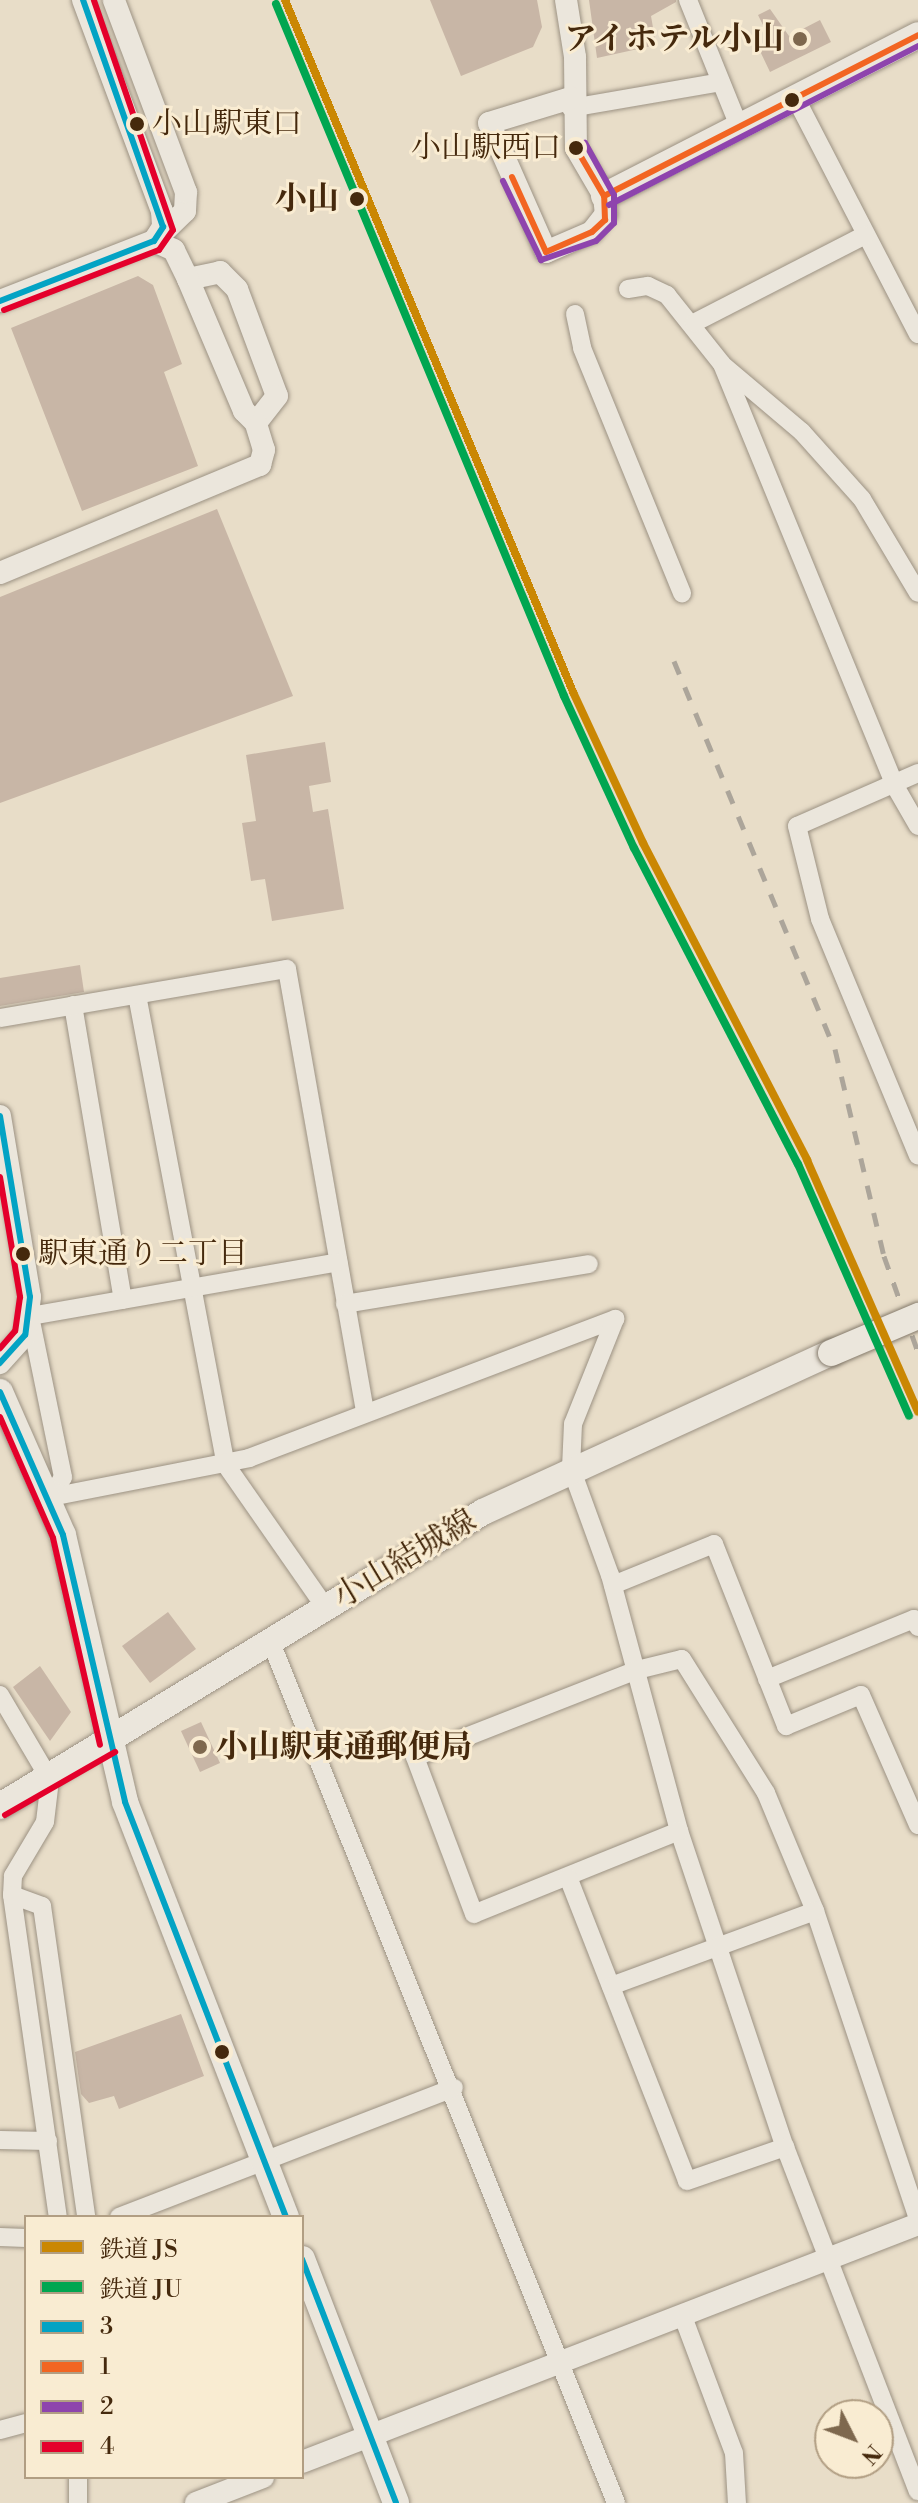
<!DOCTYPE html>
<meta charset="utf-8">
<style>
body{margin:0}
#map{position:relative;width:918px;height:2503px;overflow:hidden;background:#e8ddc8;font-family:"Libre Bodoni","Noto Serif JP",serif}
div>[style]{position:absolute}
.building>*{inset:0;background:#c8b6a6}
.roads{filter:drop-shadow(0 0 2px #9c9283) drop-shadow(0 0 2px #9c9283)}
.minor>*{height:18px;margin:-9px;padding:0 9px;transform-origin:9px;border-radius:9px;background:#ebe6dc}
.tertiary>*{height:22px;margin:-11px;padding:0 11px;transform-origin:11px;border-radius:11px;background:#ebe6dc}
.secondary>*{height:26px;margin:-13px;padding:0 13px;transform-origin:13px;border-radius:13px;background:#ebe6dc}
.rail>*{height:5px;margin-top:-2.5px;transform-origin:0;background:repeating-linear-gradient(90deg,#aca59a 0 14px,transparent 0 28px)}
.bridges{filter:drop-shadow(0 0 2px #847a6b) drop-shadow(0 0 2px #847a6b)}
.secondary-bridge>*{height:26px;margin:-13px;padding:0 13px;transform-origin:13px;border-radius:13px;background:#ebe6dc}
.bus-1>*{height:6px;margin:-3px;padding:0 3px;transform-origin:3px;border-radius:3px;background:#03a3c4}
.bus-2>*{height:6px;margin:-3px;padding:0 3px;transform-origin:3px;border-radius:3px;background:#f26522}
.bus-3>*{height:6px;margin:-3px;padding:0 3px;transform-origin:3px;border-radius:3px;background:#8e44ad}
.bus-4>*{height:6px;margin:-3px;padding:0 3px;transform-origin:3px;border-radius:3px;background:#e4002b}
.rail-1>*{height:8px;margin:-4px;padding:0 4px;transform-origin:4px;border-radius:4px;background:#ca8703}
.rail-2>*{height:8px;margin:-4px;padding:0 4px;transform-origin:4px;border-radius:4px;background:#00a651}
.dots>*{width:22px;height:22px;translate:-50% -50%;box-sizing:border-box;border:4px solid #f9ecd2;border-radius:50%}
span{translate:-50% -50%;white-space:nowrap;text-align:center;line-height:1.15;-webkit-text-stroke:6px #f9ecd2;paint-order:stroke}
.bus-label{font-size:30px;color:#45290d}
.left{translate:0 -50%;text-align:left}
.right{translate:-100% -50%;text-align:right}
.poi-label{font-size:32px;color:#45290d;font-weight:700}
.stop-label{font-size:32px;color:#45290d;font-weight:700}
.street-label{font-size:32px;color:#45290d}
.legend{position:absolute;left:24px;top:2215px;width:280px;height:264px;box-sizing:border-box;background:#f9ecd2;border:2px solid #b19e83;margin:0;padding:10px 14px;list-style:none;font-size:24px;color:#45290d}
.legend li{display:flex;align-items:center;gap:16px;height:40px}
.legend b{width:40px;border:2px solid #b19e83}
.north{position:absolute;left:814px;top:2399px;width:80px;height:80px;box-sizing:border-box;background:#f9ecd2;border:2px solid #b19e83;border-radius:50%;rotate:132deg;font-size:22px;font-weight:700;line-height:32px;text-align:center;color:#45290d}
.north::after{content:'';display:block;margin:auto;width:28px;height:36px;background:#7e684e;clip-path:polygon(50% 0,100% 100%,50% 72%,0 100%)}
</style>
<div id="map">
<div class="building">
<i style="clip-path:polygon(430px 0,537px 0,542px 27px,533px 47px,461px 76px)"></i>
<i style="clip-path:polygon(589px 0,676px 0,676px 2px,651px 16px,656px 45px,597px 58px)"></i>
<i style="clip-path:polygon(770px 9px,789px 36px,820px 20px,831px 42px,770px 72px,760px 51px,773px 45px,758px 15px)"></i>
<i style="clip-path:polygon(138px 276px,153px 285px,182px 364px,164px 372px,198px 466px,82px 511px,11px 328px)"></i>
<i style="clip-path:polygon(217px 509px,293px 696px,0 803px,0 597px)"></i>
<i style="clip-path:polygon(325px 742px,331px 782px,309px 786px,313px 812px,328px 809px,344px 909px,272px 921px,265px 879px,251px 881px,242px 823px,256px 821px,246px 755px)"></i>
<i style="clip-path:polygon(80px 965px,84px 992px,0 1006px,0 978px)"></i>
<i style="clip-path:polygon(168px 1612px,196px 1649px,150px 1683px,122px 1646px)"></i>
<i style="clip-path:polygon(40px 1666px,71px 1712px,50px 1741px,13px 1687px)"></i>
<i style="clip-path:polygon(201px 1722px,220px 1763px,200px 1772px,181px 1731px)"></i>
<i style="clip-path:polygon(181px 2014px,204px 2076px,119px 2109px,114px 2096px,89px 2103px,81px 2094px,75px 2052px)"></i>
</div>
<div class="roads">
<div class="minor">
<i style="left:688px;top:0;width:136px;rotate:68deg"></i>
<i style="left:795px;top:97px;width:267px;rotate:62.6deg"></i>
<i style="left:571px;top:108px;width:152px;rotate:-9.8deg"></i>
<i style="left:628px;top:289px;width:20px;rotate:-9deg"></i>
<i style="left:648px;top:286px;width:21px;rotate:25deg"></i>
<i style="left:667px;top:295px;width:88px;rotate:51.4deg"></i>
<i style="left:722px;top:364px;width:456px;rotate:67.7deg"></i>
<i style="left:895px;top:786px;width:46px;rotate:60.1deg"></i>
<i style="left:575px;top:314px;width:35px;rotate:78deg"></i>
<i style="left:582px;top:348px;width:265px;rotate:67.8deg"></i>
<i style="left:694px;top:323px;width:192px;rotate:-27.2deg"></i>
<i style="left:724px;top:366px;width:102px;rotate:40.2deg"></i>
<i style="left:802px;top:432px;width:90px;rotate:48.2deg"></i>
<i style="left:862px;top:499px;width:109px;rotate:59.2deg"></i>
<i style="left:918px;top:773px;width:132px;rotate:156.3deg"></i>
<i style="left:797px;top:826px;width:96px;rotate:76.1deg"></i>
<i style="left:820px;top:919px;width:256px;rotate:67.5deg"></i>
<i style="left:137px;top:995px;width:478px;rotate:79.3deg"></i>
<i style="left:226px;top:1465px;width:173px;rotate:55.1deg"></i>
<i style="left:73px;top:1005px;width:299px;rotate:80.4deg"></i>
<i style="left:0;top:1018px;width:291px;rotate:-9.7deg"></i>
<i style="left:287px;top:969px;width:450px;rotate:80deg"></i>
<i style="left:345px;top:1304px;width:247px;rotate:-9.3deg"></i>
<i style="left:51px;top:1497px;width:202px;rotate:-11.1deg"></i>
<i style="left:249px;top:1458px;width:392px;rotate:-20.8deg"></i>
<i style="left:615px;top:1319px;width:113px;rotate:111.8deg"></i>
<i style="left:573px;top:1424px;width:44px;rotate:92.6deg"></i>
<i style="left:571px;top:1468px;width:114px;rotate:70deg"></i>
<i style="left:610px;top:1575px;width:265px;rotate:74.9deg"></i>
<i style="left:679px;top:1831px;width:333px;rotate:71.5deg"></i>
<i style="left:785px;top:2147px;width:369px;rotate:68.9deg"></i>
<i style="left:51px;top:1497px;width:23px;rotate:-59deg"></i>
<i style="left:63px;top:1477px;width:164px;rotate:-101.6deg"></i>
<i style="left:30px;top:1316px;width:313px;rotate:-9.9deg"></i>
<i style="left:613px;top:1585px;width:109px;rotate:-22.1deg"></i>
<i style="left:714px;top:1544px;width:196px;rotate:68.4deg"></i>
<i style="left:786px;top:1726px;width:81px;rotate:-22.5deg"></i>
<i style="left:861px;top:1695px;width:142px;rotate:66.3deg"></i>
<i style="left:270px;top:1640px;width:930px;rotate:68.15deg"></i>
<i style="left:767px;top:1679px;width:159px;rotate:-22.2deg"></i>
<i style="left:914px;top:1619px;width:9px;rotate:63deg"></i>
<i style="left:0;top:1695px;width:99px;rotate:59.5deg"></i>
<i style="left:50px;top:1780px;width:42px;rotate:96.8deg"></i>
<i style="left:45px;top:1822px;width:63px;rotate:120.7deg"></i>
<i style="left:13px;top:1876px;width:19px;rotate:93deg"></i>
<i style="left:12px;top:1895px;width:325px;rotate:81.9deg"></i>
<i style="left:679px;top:1831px;width:221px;rotate:158deg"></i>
<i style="left:474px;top:1914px;width:168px;rotate:-110.6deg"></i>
<i style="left:415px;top:1757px;width:238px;rotate:-21.4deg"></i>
<i style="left:637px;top:1670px;width:46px;rotate:-13.7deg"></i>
<i style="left:682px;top:1659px;width:158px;rotate:57.9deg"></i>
<i style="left:766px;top:1793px;width:128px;rotate:67.4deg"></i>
<i style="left:815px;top:1911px;width:325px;rotate:71.5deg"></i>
<i style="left:568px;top:1877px;width:326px;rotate:68.6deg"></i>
<i style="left:687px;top:2181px;width:104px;rotate:-19.1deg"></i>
<i style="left:12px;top:1895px;width:32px;rotate:20deg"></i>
<i style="left:42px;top:1906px;width:314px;rotate:81.9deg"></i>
<i style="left:611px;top:1986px;width:217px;rotate:-20.2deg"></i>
<i style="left:0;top:2140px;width:48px;rotate:1.2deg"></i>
<i style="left:119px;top:2217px;width:359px;rotate:-21.1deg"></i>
<i style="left:0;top:2237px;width:26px;rotate:2deg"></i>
<i style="left:682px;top:2314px;width:148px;rotate:69.5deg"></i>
<i style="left:734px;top:2453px;width:50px;rotate:86.6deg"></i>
<i style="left:0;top:2430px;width:27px;rotate:-15deg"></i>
<i style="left:78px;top:2503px;width:26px;rotate:-90deg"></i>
</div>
<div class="tertiary">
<i style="left:83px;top:0;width:225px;rotate:69.5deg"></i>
<i style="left:162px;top:211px;width:16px;rotate:86deg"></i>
<i style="left:163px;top:227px;width:17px;rotate:123deg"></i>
<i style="left:566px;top:0;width:58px;rotate:81deg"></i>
<i style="left:575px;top:57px;width:91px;rotate:89.4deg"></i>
<i style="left:576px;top:148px;width:56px;rotate:59.7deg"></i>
<i style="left:604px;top:196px;width:18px;rotate:84deg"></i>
<i style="left:606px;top:214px;width:23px;rotate:128deg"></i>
<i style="left:592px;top:232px;width:50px;rotate:156.5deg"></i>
<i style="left:546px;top:252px;width:141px;rotate:-113.8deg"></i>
<i style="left:489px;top:123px;width:86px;rotate:-17deg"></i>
<i style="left:188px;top:279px;width:33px;rotate:-12deg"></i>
<i style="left:220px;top:272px;width:24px;rotate:45deg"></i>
<i style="left:237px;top:289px;width:114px;rotate:69.5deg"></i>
<i style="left:277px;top:396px;width:34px;rotate:128deg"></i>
<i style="left:0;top:301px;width:165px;rotate:-21.3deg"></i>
<i style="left:154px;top:241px;width:43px;rotate:-44.1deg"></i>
<i style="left:185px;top:211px;width:19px;rotate:-87deg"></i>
<i style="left:186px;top:192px;width:205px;rotate:-110.6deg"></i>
<i style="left:0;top:573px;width:282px;rotate:-22.6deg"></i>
<i style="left:260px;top:465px;width:16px;rotate:-75deg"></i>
<i style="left:264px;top:450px;width:28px;rotate:-107deg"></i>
<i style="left:256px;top:423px;width:17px;rotate:-135deg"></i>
<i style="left:244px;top:411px;width:143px;rotate:-113deg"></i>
<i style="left:188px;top:279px;width:32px;rotate:-116deg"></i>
<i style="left:174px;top:250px;width:22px;rotate:-156deg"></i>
<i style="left:0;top:1116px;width:183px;rotate:80.6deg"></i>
<i style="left:30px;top:1297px;width:38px;rotate:97deg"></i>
<i style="left:25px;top:1335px;width:38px;rotate:132deg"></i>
<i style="left:302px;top:2462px;width:660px;rotate:-21.12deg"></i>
<i style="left:196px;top:2503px;width:72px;rotate:-21.2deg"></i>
</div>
<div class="secondary">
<i style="left:604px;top:196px;width:353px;rotate:-27.1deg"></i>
<i style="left:0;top:1392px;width:156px;rotate:66.2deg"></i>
<i style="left:63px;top:1535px;width:274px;rotate:76.9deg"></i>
<i style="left:125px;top:1802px;width:445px;rotate:68.8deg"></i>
<i style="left:0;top:1806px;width:565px;rotate:-31.33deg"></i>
<i style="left:483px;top:1512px;width:383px;rotate:-24.6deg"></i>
<i style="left:302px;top:2259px;width:261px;rotate:68.9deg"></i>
</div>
</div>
<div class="rail">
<i style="left:674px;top:661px;width:420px;rotate:67.5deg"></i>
<i style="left:835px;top:1049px;width:213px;rotate:76.7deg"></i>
<i style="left:884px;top:1256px;width:102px;rotate:70.5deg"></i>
</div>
<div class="bridges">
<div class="secondary-bridge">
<i style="left:831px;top:1353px;width:95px;rotate:-23deg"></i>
</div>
</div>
<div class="bus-1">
<i style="left:0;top:301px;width:165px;rotate:-21.3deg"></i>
<i style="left:154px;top:241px;width:17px;rotate:-57deg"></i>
<i style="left:163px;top:227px;width:241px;rotate:-109.4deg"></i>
<i style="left:0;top:1116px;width:183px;rotate:80.6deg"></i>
<i style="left:30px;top:1297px;width:38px;rotate:97deg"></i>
<i style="left:25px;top:1335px;width:38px;rotate:132deg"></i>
<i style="left:0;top:1392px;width:156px;rotate:66.2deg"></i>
<i style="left:63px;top:1535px;width:274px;rotate:76.9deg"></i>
<i style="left:125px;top:1802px;width:445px;rotate:68.8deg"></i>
<i style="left:302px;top:2259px;width:261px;rotate:68.9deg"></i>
</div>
<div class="bus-2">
<i style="left:512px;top:177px;width:82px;rotate:65.6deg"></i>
<i style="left:546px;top:252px;width:50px;rotate:-23.5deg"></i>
<i style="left:592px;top:232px;width:18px;rotate:-43deg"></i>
<i style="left:605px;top:220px;width:24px;rotate:-92deg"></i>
<i style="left:604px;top:196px;width:56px;rotate:-120.3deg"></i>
<i style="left:604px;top:196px;width:353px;rotate:-27.1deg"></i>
</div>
<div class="bus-3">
<i style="left:503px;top:181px;width:88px;rotate:64.3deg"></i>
<i style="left:541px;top:260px;width:58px;rotate:-19.1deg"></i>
<i style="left:596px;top:241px;width:25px;rotate:-45deg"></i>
<i style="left:614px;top:223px;width:28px;rotate:-90deg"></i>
<i style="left:614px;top:195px;width:60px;rotate:-119.1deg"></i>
<i style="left:609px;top:205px;width:348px;rotate:-27.2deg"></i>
</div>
<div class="bus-4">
<i style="left:4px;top:310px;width:166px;rotate:-21.2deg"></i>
<i style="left:159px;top:250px;width:24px;rotate:-55deg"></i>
<i style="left:173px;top:230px;width:243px;rotate:-109deg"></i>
<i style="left:0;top:1177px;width:122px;rotate:80.5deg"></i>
<i style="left:20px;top:1297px;width:34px;rotate:98deg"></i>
<i style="left:15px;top:1331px;width:23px;rotate:131deg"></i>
<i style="left:0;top:1417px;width:132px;rotate:66.3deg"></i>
<i style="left:53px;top:1538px;width:212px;rotate:77.2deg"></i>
<i style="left:5px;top:1815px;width:127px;rotate:-29.8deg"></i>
</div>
<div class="rail-1">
<i style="left:285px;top:0;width:750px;rotate:67.4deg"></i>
<i style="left:573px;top:692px;width:166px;rotate:65.1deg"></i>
<i style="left:643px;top:843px;width:357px;rotate:62.6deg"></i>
<i style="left:807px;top:1160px;width:275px;rotate:66.2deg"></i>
</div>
<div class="rail-2">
<i style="left:276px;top:4px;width:750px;rotate:67.4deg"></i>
<i style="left:564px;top:696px;width:167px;rotate:65.3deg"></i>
<i style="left:634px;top:848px;width:356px;rotate:62.6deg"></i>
<i style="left:798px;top:1164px;width:275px;rotate:66.2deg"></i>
</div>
<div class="dots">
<i style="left:800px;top:39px;background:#7e684e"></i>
<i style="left:792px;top:100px;background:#45290d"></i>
<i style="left:137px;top:124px;background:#45290d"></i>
<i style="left:576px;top:148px;background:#45290d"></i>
<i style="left:357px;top:199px;background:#45290d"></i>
<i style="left:23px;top:1254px;background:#45290d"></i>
<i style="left:200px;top:1747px;background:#7e684e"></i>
<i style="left:222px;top:2052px;background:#45290d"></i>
</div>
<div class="bus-label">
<span class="left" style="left:152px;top:124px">小山駅東口</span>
<span class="right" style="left:561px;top:148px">小山駅西口</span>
<span class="left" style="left:38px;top:1254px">駅東通り二丁目</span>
</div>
<div class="poi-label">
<span class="right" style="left:784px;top:39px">アイホテル小山</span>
<span class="left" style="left:216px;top:1747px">小山駅東通郵便局</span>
</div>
<div class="stop-label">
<span class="right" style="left:339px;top:199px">小山</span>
</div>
<div class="street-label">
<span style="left:405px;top:1559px;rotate:-31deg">小山結城線</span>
</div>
<ul class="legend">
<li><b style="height:10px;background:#ca8703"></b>鉄道 JS</li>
<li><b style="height:10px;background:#00a651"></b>鉄道 JU</li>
<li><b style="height:10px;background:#03a3c4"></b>3</li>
<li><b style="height:10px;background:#f26522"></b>1</li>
<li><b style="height:10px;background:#8e44ad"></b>2</li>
<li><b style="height:10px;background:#e4002b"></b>4</li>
</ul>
<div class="north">N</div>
</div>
